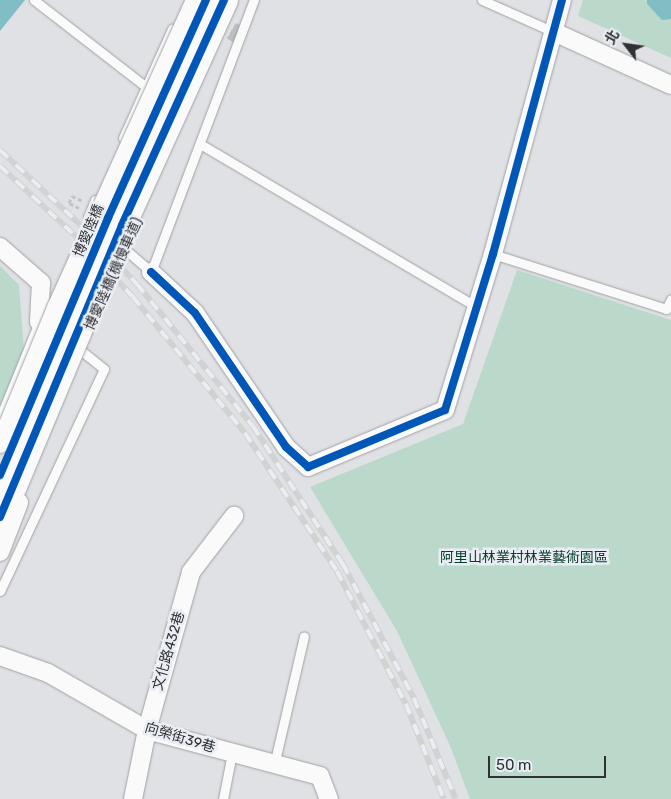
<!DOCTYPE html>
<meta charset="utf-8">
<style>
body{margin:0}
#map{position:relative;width:671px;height:799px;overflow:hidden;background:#dfe1e4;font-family:Rubik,"Noto Sans TC",sans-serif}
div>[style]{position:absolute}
.green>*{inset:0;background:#bad9cb}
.water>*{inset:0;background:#80bdc5}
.street-tunnel>*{height:18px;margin-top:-9px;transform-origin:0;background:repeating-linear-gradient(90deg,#bcbec1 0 18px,transparent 0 27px)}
.path>*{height:3px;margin-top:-1.5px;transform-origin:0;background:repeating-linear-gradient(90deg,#c1c2c4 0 4px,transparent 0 6.5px)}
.roads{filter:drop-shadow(0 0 1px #a0a2a4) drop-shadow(0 0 1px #a0a2a4)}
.lane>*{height:9px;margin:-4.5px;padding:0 4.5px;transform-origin:4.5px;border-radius:4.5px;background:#fafafb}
.street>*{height:18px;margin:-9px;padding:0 9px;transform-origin:9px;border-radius:9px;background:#fafafb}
.rail>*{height:5.5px;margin-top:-2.75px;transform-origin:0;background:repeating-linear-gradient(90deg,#eaeef4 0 11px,#d1d2d2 0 22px);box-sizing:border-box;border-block:1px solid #d1d2d2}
.bridges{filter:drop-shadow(0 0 1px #a0a2a4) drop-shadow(0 0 1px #a0a2a4)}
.street-bridge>*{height:18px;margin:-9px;padding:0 9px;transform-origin:9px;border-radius:9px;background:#fafafb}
.primary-bridge>*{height:28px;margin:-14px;padding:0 14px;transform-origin:14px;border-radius:14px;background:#fafafb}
.cycleway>*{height:8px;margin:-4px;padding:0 4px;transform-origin:4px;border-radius:4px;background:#0057b8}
span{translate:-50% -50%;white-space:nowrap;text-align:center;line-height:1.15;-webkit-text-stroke:5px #eaeef4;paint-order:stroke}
.street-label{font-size:14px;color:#2f3133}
.park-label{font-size:14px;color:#07402a}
.north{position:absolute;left:601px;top:20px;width:50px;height:50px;-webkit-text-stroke:4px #eaeef4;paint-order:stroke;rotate:300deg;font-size:14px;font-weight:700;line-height:20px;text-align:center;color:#2f3133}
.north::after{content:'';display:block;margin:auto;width:18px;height:22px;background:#2f3133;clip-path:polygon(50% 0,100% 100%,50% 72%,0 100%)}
.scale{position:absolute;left:488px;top:756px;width:118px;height:22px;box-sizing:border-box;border:2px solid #2f3133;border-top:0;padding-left:6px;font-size:15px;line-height:18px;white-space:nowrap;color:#2f3133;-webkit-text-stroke:4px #eaeef4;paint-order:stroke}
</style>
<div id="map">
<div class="green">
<i style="clip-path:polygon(583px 0,671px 0,671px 58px,578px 16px)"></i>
<i style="clip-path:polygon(0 266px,19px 285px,24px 351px,0 405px)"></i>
<i style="clip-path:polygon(517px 270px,671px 320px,671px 799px,470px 799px,451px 748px,397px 631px,310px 487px,463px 424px)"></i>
</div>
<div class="water">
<i style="clip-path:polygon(0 0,25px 0,0 31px)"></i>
<i style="clip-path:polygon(647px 0,671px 0,671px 19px,662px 20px,647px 4px)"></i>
</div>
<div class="street-tunnel">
<i style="left:185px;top:3px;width:63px;rotate:30.7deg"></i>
</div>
<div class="path">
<i style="left:79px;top:208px;width:11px;rotate:-153deg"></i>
<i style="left:69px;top:203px;width:8px;rotate:-67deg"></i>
<i style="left:72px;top:196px;width:12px;rotate:24deg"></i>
</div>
<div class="roads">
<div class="lane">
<i style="left:34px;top:0;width:142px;rotate:37.8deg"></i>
<i style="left:482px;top:0;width:79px;rotate:24deg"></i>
<i style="left:123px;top:138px;width:120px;rotate:-65.8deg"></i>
<i style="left:200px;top:144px;width:319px;rotate:30.5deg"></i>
<i style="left:95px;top:200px;width:18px;rotate:112deg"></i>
<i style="left:88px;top:217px;width:84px;rotate:41.1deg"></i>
<i style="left:151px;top:272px;width:291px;rotate:-69.3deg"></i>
<i style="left:493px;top:254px;width:182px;rotate:17.6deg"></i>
<i style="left:666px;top:309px;width:11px;rotate:-63deg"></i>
<i style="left:0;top:418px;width:104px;rotate:-67.9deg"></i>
<i style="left:39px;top:322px;width:21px;rotate:28deg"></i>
<i style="left:58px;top:332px;width:59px;rotate:38.8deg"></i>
<i style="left:104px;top:369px;width:245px;rotate:115.1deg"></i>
<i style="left:274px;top:765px;width:132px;rotate:-76.9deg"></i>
<i style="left:223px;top:799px;width:47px;rotate:-78.9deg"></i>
</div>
<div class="street">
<i style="left:554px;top:32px;width:128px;rotate:24.4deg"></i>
<i style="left:0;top:247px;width:55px;rotate:41.3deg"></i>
<i style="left:41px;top:283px;width:39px;rotate:93deg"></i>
<i style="left:151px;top:272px;width:60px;rotate:43deg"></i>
<i style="left:195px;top:313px;width:162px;rotate:55.8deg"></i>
<i style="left:286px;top:447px;width:30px;rotate:42deg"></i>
<i style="left:308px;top:467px;width:148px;rotate:-22.6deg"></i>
<i style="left:445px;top:410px;width:163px;rotate:-72.9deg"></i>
<i style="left:493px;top:254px;width:263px;rotate:-74.8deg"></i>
<i style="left:0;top:656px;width:51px;rotate:19.5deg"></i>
<i style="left:48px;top:673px;width:114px;rotate:29.9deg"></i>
<i style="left:147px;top:730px;width:179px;rotate:14.9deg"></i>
<i style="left:320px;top:776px;width:25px;rotate:69deg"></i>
<i style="left:133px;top:799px;width:70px;rotate:-78.5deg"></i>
<i style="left:147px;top:730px;width:164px;rotate:-74.4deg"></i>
<i style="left:191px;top:572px;width:71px;rotate:-52.5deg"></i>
</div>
</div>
<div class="rail">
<i style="left:0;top:150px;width:117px;rotate:42.9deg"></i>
<i style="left:86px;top:230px;width:74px;rotate:46.6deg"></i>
<i style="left:137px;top:284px;width:183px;rotate:50.8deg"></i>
<i style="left:253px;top:426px;width:165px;rotate:56.9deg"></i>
<i style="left:343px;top:564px;width:152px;rotate:62.1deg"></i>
<i style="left:414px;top:698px;width:109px;rotate:67.4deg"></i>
<i style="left:0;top:166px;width:110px;rotate:42.8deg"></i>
<i style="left:81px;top:241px;width:76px;rotate:47.1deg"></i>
<i style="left:133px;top:297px;width:176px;rotate:50.5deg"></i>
<i style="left:245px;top:433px;width:166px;rotate:56.3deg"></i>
<i style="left:337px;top:571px;width:150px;rotate:62.6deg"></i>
<i style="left:406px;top:704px;width:102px;rotate:68.2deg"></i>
</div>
<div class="bridges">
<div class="street-bridge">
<i style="left:0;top:444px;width:147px;rotate:-67.6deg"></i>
<i style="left:56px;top:308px;width:338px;rotate:-65.7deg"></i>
<i style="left:0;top:552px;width:53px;rotate:-68.8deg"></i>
</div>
<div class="primary-bridge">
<i style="left:0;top:517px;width:316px;rotate:-67.3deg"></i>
<i style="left:122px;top:225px;width:247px;rotate:-65.6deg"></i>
</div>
</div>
<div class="cycleway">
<i style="left:151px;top:272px;width:60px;rotate:43deg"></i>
<i style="left:195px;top:313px;width:162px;rotate:55.8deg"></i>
<i style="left:286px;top:447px;width:30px;rotate:42deg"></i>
<i style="left:308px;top:467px;width:148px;rotate:-22.6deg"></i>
<i style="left:445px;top:410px;width:163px;rotate:-72.9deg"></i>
<i style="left:493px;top:254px;width:263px;rotate:-74.8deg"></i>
<i style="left:0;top:475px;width:279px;rotate:-67.2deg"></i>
<i style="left:108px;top:218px;width:239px;rotate:-65.8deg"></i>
<i style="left:0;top:517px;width:316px;rotate:-67.3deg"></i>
<i style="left:122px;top:225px;width:247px;rotate:-65.6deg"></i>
</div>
<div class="street-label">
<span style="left:89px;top:231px;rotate:-67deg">博愛陸橋</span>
<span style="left:114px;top:274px;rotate:-66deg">博愛陸橋(機慢車道)</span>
<span style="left:169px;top:651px;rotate:-74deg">文化路432巷</span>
<span style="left:180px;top:738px;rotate:17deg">向榮街39巷</span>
</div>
<div class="park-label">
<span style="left:524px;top:558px">阿里山林業村林業藝術園區</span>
</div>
<div class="north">北</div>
<div class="scale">50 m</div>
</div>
